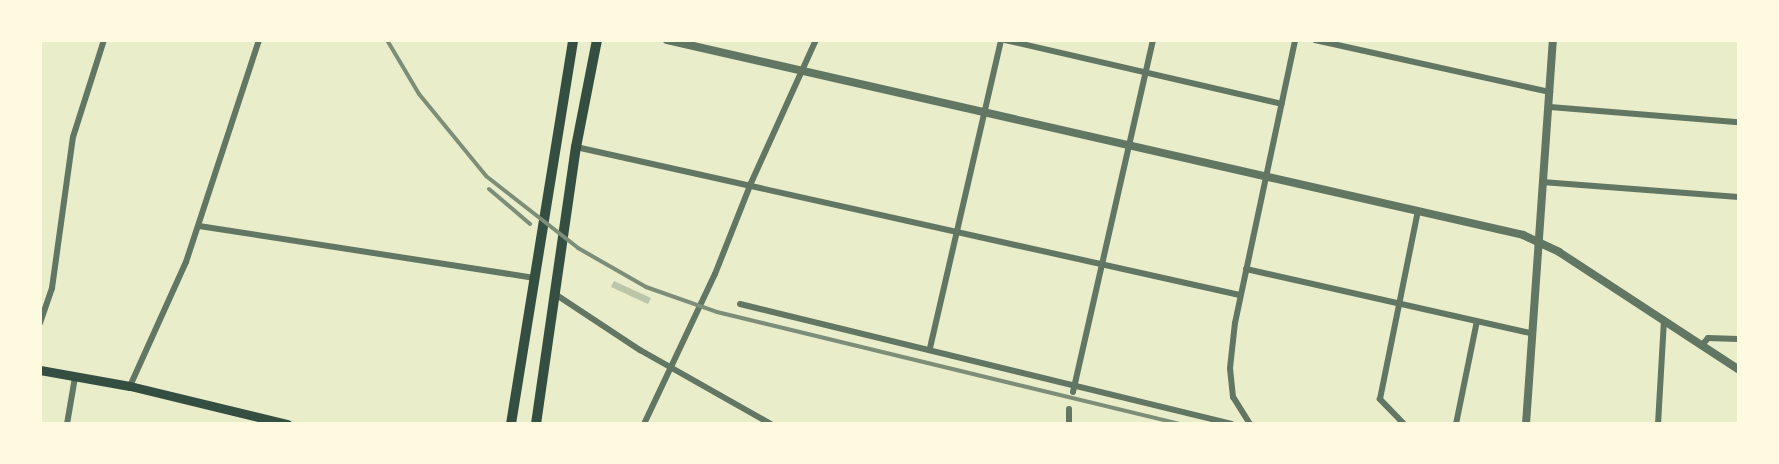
<!DOCTYPE html>
<style>
body{margin:0}
#map{position:relative;width:1779px;height:464px;overflow:hidden;background:#e9edc9;font-family:Karla,sans-serif}
div>[style]{position:absolute}
.building>*{inset:0;background:#bcc5a7}
.minor>*{height:6px;margin:-3px;padding:0 3px;transform-origin:3px;border-radius:3px;background:#617663}
.tertiary>*{height:8px;margin:-4px;padding:0 4px;transform-origin:4px;border-radius:4px;background:#617663}
.secondary>*{height:9px;margin:-4.5px;padding:0 4.5px;transform-origin:4.5px;border-radius:4.5px;background:#344e41}
.trunk>*{height:10px;margin:-5px;padding:0 5px;transform-origin:5px;border-radius:5px;background:#344e41}
.rail>*{height:4px;margin:-2px;padding:0 2px;transform-origin:2px;border-radius:2px;background:#7c8e77}
span{translate:-50% -50%;white-space:nowrap;text-align:center;line-height:1.15;-webkit-text-stroke:5px #fefae0;paint-order:stroke}
.frame{position:absolute;inset:0;border:42px solid #fefae0;pointer-events:none}
</style>
<div id="map">
<div class="building">
<i style="clip-path:polygon(614px 281px,651px 298px,648px 304px,611px 287px)"></i>
</div>
<div class="minor">
<i style="left:1005px;top:40px;width:284px;rotate:13deg"></i>
<i style="left:1315px;top:40px;width:241px;rotate:12.5deg"></i>
<i style="left:1550px;top:107px;width:189px;rotate:4.6deg"></i>
<i style="left:576px;top:147px;width:680px;rotate:12.57deg"></i>
<i style="left:1542px;top:182px;width:197px;rotate:4.4deg"></i>
<i style="left:199px;top:226px;width:341px;rotate:8.8deg"></i>
<i style="left:1246px;top:269px;width:292px;rotate:12.7deg"></i>
<i style="left:555px;top:294px;width:102px;rotate:33.4deg"></i>
<i style="left:640px;top:350px;width:150px;rotate:29.5deg"></i>
<i style="left:740px;top:304px;width:506px;rotate:13.71deg"></i>
<i style="left:40px;top:323px;width:37px;rotate:-71deg"></i>
<i style="left:52px;top:288px;width:152px;rotate:-82.1deg"></i>
<i style="left:73px;top:137px;width:102px;rotate:-72.3deg"></i>
<i style="left:1702px;top:345px;width:9px;rotate:-49deg"></i>
<i style="left:1708px;top:338px;width:30px;rotate:2deg"></i>
<i style="left:930px;top:348px;width:316px;rotate:-77deg"></i>
<i style="left:130px;top:386px;width:136px;rotate:-65.7deg"></i>
<i style="left:186px;top:262px;width:234px;rotate:-71.8deg"></i>
<i style="left:1073px;top:392px;width:361px;rotate:-77.2deg"></i>
<i style="left:67px;top:424px;width:48px;rotate:-80.3deg"></i>
<i style="left:644px;top:424px;width:166px;rotate:-64.7deg"></i>
<i style="left:715px;top:274px;width:98px;rotate:-68.4deg"></i>
<i style="left:751px;top:183px;width:157px;rotate:-65.6deg"></i>
<i style="left:1069px;top:424px;width:15px;rotate:-90deg"></i>
<i style="left:1250px;top:424px;width:32px;rotate:-122deg"></i>
<i style="left:1233px;top:397px;width:29px;rotate:-96deg"></i>
<i style="left:1230px;top:368px;width:45px;rotate:-83.7deg"></i>
<i style="left:1235px;top:323px;width:289px;rotate:-78deg"></i>
<i style="left:1404px;top:424px;width:35px;rotate:-134deg"></i>
<i style="left:1380px;top:399px;width:192px;rotate:-78.6deg"></i>
<i style="left:1456px;top:424px;width:105px;rotate:-78.5deg"></i>
<i style="left:1658px;top:424px;width:104px;rotate:-86.7deg"></i>
</div>
<div class="tertiary">
<i style="left:667px;top:40px;width:878px;rotate:12.83deg"></i>
<i style="left:1523px;top:235px;width:40px;rotate:25deg"></i>
<i style="left:1559px;top:252px;width:214px;rotate:33.2deg"></i>
<i style="left:1526px;top:424px;width:385px;rotate:-86deg"></i>
</div>
<div class="secondary">
<i style="left:40px;top:370px;width:91px;rotate:10.1deg"></i>
<i style="left:130px;top:386px;width:162px;rotate:13.6deg"></i>
</div>
<div class="trunk">
<i style="left:511px;top:424px;width:389px;rotate:-80.8deg"></i>
<i style="left:536px;top:424px;width:280px;rotate:-81.8deg"></i>
<i style="left:576px;top:147px;width:109px;rotate:-78.9deg"></i>
</div>
<div class="rail">
<i style="left:387px;top:40px;width:63px;rotate:59.3deg"></i>
<i style="left:419px;top:94px;width:106px;rotate:50.7deg"></i>
<i style="left:486px;top:176px;width:117px;rotate:38deg"></i>
<i style="left:578px;top:248px;width:78px;rotate:29.8deg"></i>
<i style="left:646px;top:287px;width:75px;rotate:19.4deg"></i>
<i style="left:717px;top:312px;width:477px;rotate:13.6deg"></i>
<i style="left:489px;top:189px;width:54px;rotate:40.5deg"></i>
</div>
<div class="frame"></div>
</div>
